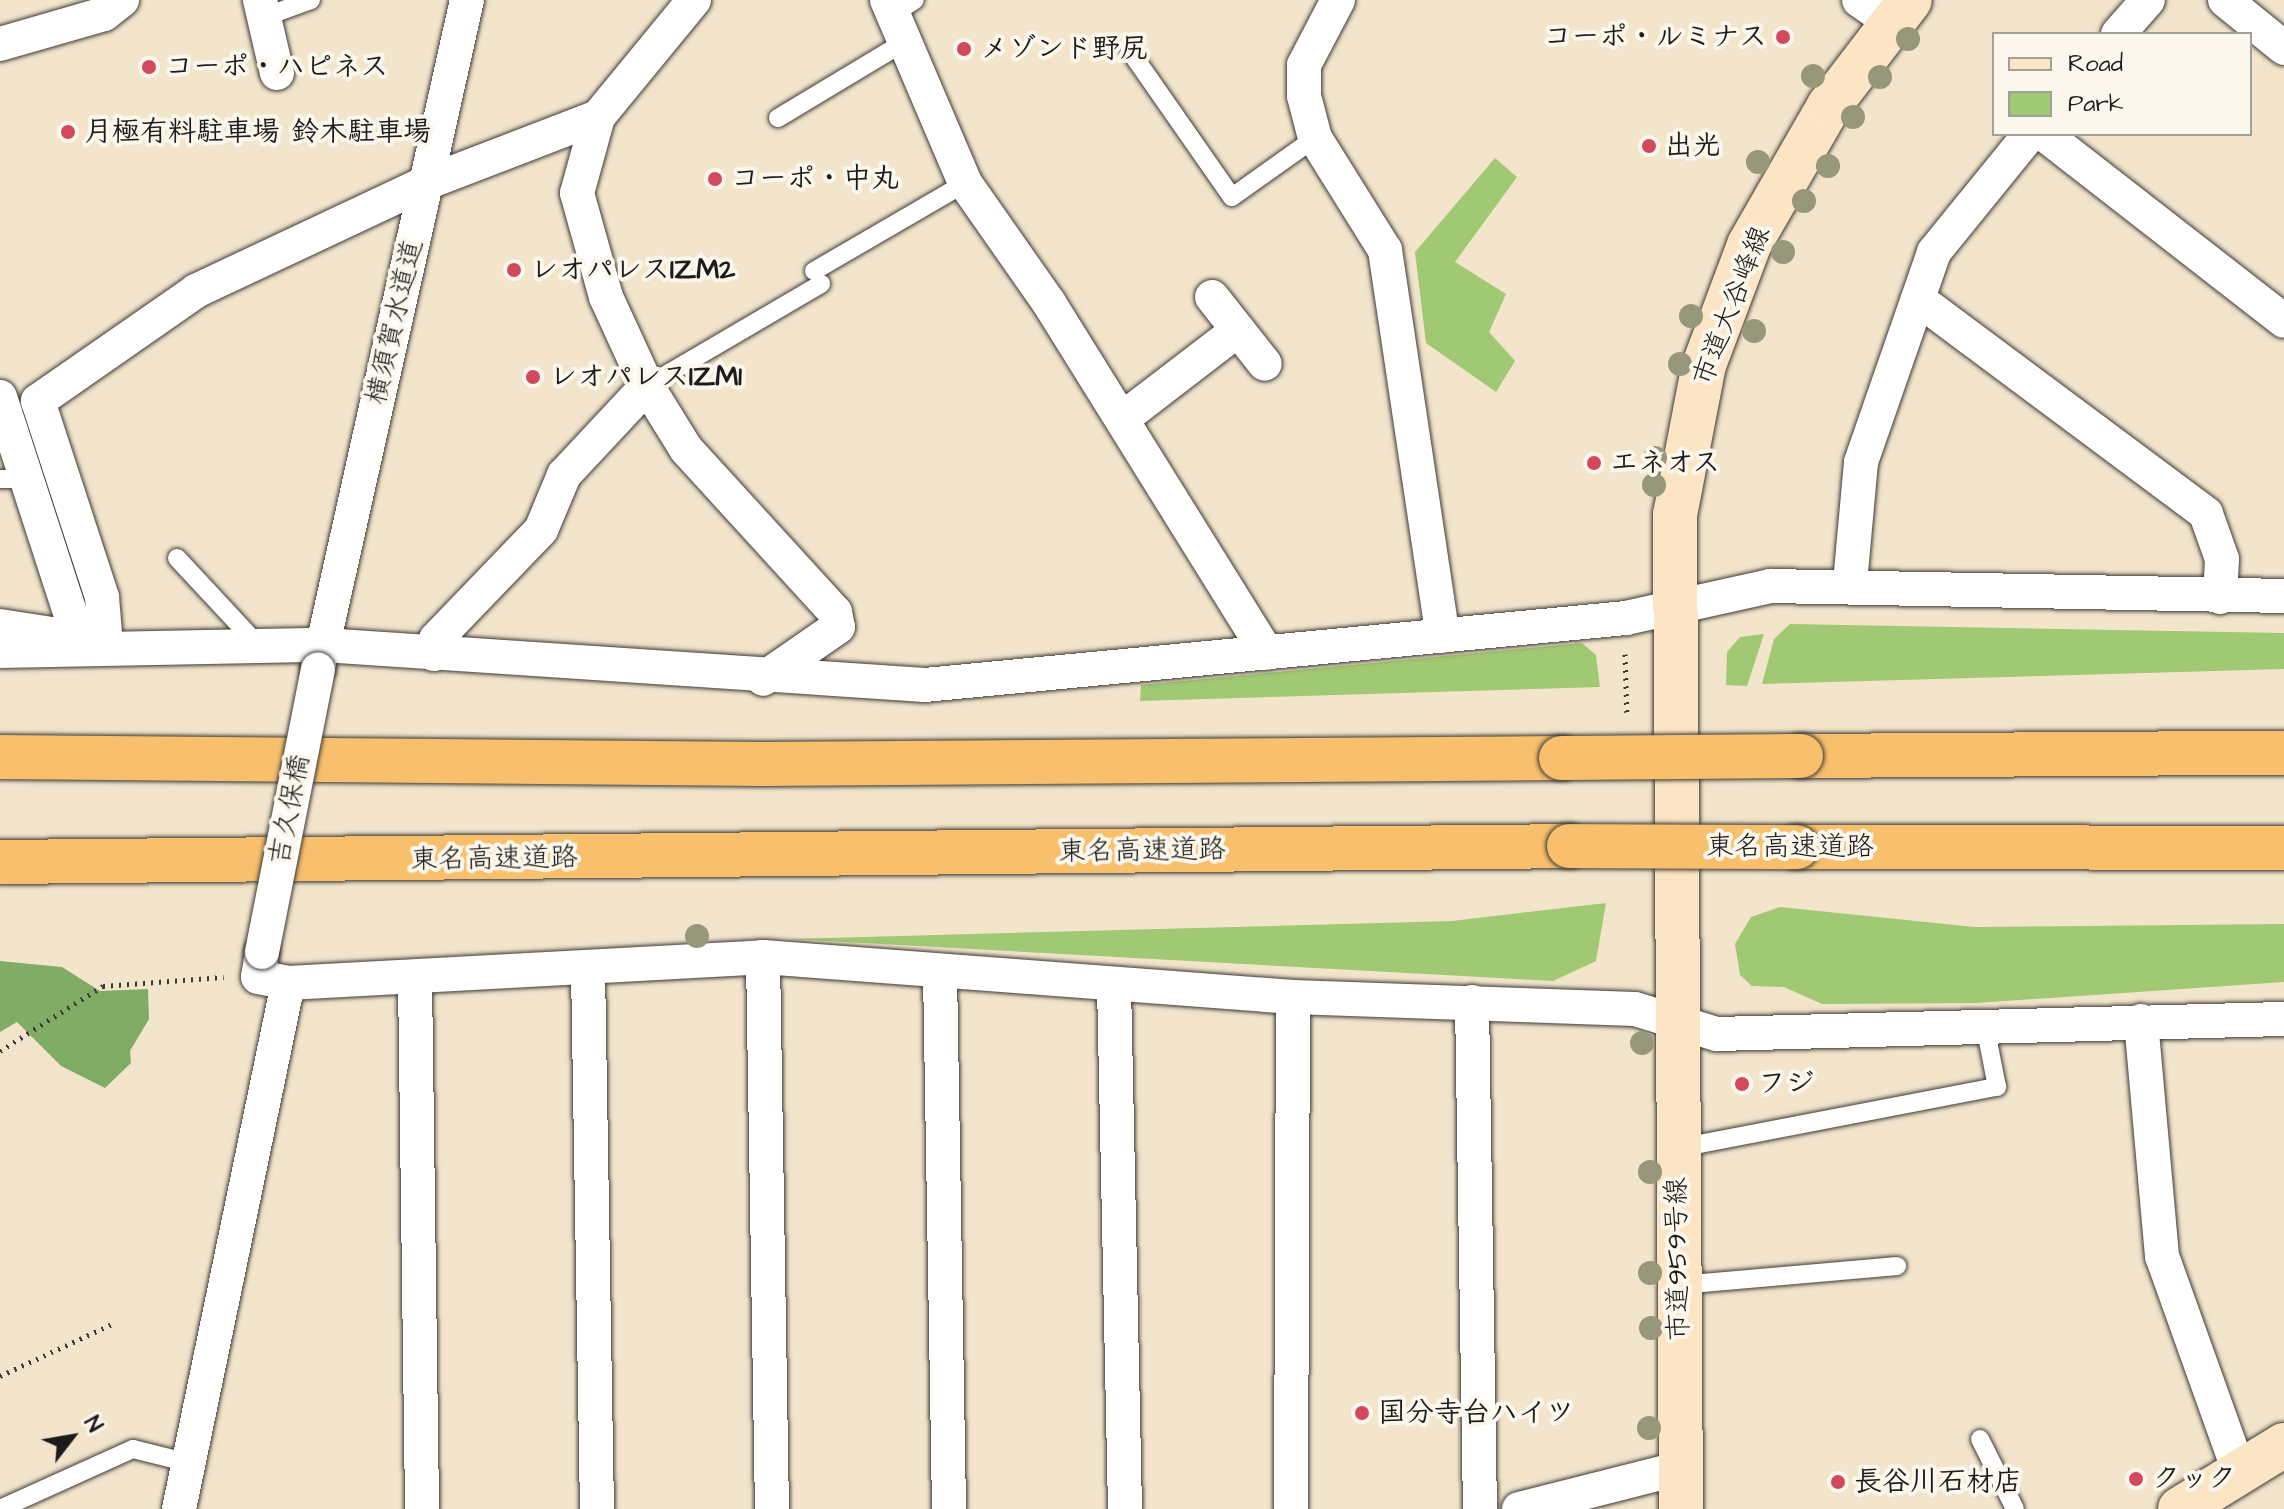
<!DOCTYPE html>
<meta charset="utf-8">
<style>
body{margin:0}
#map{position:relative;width:2284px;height:1509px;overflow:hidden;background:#f3e5cc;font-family:"Architects Daughter","Klee One",sans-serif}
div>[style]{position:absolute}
.green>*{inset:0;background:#a1c873}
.forest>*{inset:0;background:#80ac65}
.path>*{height:5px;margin-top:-2.5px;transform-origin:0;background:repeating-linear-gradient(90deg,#3c3a36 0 2px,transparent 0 8px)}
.roads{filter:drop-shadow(0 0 2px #3c3a36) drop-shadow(0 0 2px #3c3a36)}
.lane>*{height:18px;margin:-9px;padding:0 9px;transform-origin:9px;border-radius:9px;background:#fff}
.street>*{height:34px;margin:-17px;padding:0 17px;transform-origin:17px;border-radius:17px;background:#fff}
.secondary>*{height:44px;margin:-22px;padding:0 22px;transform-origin:22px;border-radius:22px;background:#fce5c4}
.highway>*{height:44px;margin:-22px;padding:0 22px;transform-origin:22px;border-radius:22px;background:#f8bf6c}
.bridges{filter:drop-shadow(0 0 2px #3c3a36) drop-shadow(0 0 2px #3c3a36)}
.street-bridge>*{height:34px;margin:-17px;padding:0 17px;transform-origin:17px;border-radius:17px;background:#fff}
.highway-bridge>*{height:44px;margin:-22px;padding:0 22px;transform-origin:22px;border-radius:22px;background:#f8bf6c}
.trees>*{width:24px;height:24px;margin:-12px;border-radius:50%;background:#97977c}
.dots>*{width:22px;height:22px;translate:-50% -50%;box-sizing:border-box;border:4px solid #fbf7ec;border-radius:50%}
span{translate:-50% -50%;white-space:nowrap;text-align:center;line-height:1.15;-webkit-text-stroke:8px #fbf7ec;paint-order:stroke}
.poi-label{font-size:28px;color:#1c1c1c;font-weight:700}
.right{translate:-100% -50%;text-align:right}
.left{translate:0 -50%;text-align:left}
.street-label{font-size:28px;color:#1c1c1c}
.legend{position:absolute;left:1992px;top:32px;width:260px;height:104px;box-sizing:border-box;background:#fbf7ec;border:2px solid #a29f99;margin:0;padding:10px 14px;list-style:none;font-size:24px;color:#1c1c1c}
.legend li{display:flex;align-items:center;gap:16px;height:40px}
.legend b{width:40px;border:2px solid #a29f99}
.north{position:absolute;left:32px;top:1397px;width:80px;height:80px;-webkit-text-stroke:6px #fbf7ec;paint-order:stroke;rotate:59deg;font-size:22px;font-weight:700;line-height:32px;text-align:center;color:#1c1c1c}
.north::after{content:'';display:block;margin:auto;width:28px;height:36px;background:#1c1c1c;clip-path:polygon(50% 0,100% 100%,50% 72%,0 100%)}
</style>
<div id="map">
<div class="green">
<i style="clip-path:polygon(1495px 158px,1517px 177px,1455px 262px,1506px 294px,1489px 332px,1515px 361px,1496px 392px,1426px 343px,1415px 252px)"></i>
<i style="clip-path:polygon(1790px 624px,2284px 633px,2284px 669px,1762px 684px,1774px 639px)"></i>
<i style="clip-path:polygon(1764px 634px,1747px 686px,1726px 685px,1727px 652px,1740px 637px)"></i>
<i style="clip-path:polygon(1582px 643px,1596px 655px,1600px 687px,1140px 701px,1141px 685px)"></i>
<i style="clip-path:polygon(1606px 903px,1596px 961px,1553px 981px,791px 939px,1452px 921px)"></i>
<i style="clip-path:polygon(1780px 907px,1974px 927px,2284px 924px,2284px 982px,1976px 1003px,1822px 1004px,1784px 987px,1752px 986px,1740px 975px,1735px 944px,1751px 917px)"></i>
</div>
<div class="forest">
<i style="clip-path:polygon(0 961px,62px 967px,100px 991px,148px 989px,149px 1019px,130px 1051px,131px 1063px,105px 1088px,61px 1066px,17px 1022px,0 1032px)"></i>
</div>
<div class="path">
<i style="left:1625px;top:654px;width:62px;rotate:88.2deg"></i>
<i style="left:0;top:1051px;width:122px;rotate:-32.3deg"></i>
<i style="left:103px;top:986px;width:121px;rotate:-4.3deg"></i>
<i style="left:0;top:1376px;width:126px;rotate:-24.9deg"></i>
</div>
<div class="roads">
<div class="lane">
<i style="left:892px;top:15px;width:27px;rotate:-33deg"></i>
<i style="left:264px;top:17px;width:50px;rotate:-19.9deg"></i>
<i style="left:1130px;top:51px;width:178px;rotate:55.1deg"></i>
<i style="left:1232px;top:197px;width:102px;rotate:-35.4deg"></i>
<i style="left:778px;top:118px;width:146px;rotate:-31deg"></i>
<i style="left:814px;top:271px;width:175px;rotate:-30.2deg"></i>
<i style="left:647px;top:386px;width:202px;rotate:-30.4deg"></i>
<i style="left:0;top:479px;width:23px"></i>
<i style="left:177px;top:558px;width:116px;rotate:47.1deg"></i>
<i style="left:1679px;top:1148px;width:324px;rotate:-10.9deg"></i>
<i style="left:1997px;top:1087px;width:62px;rotate:-101.1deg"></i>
<i style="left:1680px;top:1285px;width:218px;rotate:-5deg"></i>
<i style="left:1980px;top:1439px;width:78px;rotate:63.4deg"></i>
<i style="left:0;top:1509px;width:146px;rotate:-24.3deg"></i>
<i style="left:133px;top:1449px;width:58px;rotate:14deg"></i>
</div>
<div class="street">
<i style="left:260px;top:0;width:75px;rotate:76.9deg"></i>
<i style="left:694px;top:0;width:151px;rotate:129.4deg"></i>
<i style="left:598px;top:117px;width:79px;rotate:105.4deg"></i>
<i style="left:577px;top:193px;width:108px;rotate:74.4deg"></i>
<i style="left:606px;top:297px;width:98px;rotate:65.3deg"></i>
<i style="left:647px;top:386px;width:74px;rotate:58.2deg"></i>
<i style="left:686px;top:449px;width:221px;rotate:47.6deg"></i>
<i style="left:835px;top:612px;width:15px;rotate:79deg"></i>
<i style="left:838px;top:627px;width:91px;rotate:145.3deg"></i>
<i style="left:887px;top:0;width:199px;rotate:66.9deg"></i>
<i style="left:965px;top:183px;width:146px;rotate:55deg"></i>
<i style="left:1049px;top:303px;width:412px;rotate:58.1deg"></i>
<i style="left:1338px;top:0;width:73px;rotate:117.6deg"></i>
<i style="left:1304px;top:65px;width:31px;rotate:90deg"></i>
<i style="left:1304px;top:96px;width:43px;rotate:75.3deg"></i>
<i style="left:1315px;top:138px;width:132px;rotate:58deg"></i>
<i style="left:1385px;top:250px;width:390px;rotate:81.5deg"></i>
<i style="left:1859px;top:0;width:40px;rotate:34.9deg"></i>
<i style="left:2225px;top:0;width:76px;rotate:39.1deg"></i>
<i style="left:2118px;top:34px;width:45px;rotate:-48.6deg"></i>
<i style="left:0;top:44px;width:108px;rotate:-16.1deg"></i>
<i style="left:104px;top:14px;width:23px;rotate:-38deg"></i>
<i style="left:2044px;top:134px;width:304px;rotate:37.9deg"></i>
<i style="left:1212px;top:297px;width:85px;rotate:51.7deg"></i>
<i style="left:1918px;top:299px;width:359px;rotate:36.7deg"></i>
<i style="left:2206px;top:514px;width:48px;rotate:70.4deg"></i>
<i style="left:2222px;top:559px;width:38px;rotate:93deg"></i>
<i style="left:0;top:397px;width:263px;rotate:72deg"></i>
<i style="left:1122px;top:419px;width:146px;rotate:-37.5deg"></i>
<i style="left:1850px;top:583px;width:121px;rotate:-84.8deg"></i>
<i style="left:1861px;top:462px;width:222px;rotate:-70.8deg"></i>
<i style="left:1934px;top:252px;width:152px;rotate:-50.9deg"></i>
<i style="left:0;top:626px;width:59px;rotate:8.8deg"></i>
<i style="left:106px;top:645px;width:48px;rotate:-94.8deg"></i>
<i style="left:102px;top:597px;width:206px;rotate:-108.1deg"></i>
<i style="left:38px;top:401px;width:193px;rotate:-34.8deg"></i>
<i style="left:196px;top:291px;width:254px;rotate:-25.2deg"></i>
<i style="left:426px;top:183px;width:184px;rotate:-21deg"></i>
<i style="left:0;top:651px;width:323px;rotate:-1.1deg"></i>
<i style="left:323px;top:645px;width:603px;rotate:3.8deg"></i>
<i style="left:925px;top:685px;width:704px;rotate:-5.46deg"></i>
<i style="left:1626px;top:618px;width:148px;rotate:-12.5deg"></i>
<i style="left:1770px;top:586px;width:514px;rotate:1.11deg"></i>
<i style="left:434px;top:654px;width:15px;rotate:-82deg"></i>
<i style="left:436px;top:639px;width:151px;rotate:-46.1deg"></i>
<i style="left:541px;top:530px;width:60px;rotate:-67.3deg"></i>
<i style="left:564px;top:475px;width:122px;rotate:-47deg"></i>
<i style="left:318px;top:667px;width:683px;rotate:-77.41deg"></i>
<i style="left:262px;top:952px;width:25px;rotate:99deg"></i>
<i style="left:258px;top:977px;width:31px;rotate:11deg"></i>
<i style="left:288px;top:983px;width:476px;rotate:-3.1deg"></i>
<i style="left:763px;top:957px;width:532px;rotate:4.32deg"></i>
<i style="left:1293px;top:997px;width:342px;rotate:2deg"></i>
<i style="left:1635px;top:1009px;width:86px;rotate:17deg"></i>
<i style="left:1717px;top:1034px;width:567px;rotate:-1.52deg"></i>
<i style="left:763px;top:957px;width:552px;rotate:89.07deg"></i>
<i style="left:588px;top:968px;width:541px;rotate:89.05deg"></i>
<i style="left:940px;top:971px;width:538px;rotate:89.04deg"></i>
<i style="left:415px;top:978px;width:531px;rotate:89.24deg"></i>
<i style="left:1114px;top:984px;width:525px;rotate:88.8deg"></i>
<i style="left:1472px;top:1002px;width:507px;rotate:89.1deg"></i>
<i style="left:2141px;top:1021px;width:236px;rotate:84.9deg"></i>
<i style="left:2162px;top:1256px;width:232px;rotate:70.3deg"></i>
<i style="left:179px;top:1509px;width:537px;rotate:-78.29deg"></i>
<i style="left:1291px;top:1509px;width:512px;rotate:-89.78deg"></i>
<i style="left:1519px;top:1509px;width:167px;rotate:-14.2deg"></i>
</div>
<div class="secondary">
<i style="left:1681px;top:1509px;width:994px;rotate:-90.35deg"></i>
<i style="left:1675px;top:515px;width:153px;rotate:-79.1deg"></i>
<i style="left:1704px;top:365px;width:128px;rotate:-69.4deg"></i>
<i style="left:1749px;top:245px;width:160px;rotate:-60.1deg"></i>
<i style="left:1829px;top:106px;width:133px;rotate:-52.6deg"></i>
<i style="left:2180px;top:1509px;width:122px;rotate:-31.6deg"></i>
</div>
<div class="highway">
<i style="left:1801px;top:756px;width:483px;rotate:-0.4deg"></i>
<i style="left:0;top:757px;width:763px;rotate:0.53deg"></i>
<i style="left:763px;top:764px;width:798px;rotate:-0.43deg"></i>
<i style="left:1797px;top:847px;width:487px;rotate:0.1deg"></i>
<i style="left:0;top:862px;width:1569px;rotate:-0.58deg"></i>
</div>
</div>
<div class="bridges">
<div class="street-bridge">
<i style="left:262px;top:952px;width:288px;rotate:-78.8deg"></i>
</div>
<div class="highway-bridge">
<i style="left:1561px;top:758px;width:240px;rotate:-0.5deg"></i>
<i style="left:1569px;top:846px;width:228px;rotate:0.3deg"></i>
</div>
</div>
<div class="trees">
<i style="left:1908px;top:39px"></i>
<i style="left:1813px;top:76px"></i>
<i style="left:1880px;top:77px"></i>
<i style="left:1853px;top:117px"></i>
<i style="left:1758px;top:162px"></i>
<i style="left:1828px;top:166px"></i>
<i style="left:1804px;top:201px"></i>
<i style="left:1783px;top:252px"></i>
<i style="left:1691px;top:316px"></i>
<i style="left:1754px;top:331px"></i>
<i style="left:1680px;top:364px"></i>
<i style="left:1655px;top:458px"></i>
<i style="left:1654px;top:485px"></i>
<i style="left:697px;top:936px"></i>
<i style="left:1642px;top:1043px"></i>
<i style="left:1650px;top:1172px"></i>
<i style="left:1650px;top:1273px"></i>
<i style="left:1651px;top:1328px"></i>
<i style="left:1649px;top:1428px"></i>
</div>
<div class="dots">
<i style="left:1783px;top:37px;background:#d1495b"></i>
<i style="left:964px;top:49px;background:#d1495b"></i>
<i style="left:149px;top:67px;background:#d1495b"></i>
<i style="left:68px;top:132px;background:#d1495b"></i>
<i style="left:1649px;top:146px;background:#d1495b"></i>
<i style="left:715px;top:179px;background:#d1495b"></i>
<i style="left:514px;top:270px;background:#d1495b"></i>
<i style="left:533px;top:377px;background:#d1495b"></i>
<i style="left:1594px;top:463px;background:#d1495b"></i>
<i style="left:1742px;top:1084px;background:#d1495b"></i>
<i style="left:1362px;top:1413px;background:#d1495b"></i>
<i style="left:2136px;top:1479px;background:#d1495b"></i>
<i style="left:1838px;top:1482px;background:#d1495b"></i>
</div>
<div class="poi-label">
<span class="right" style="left:1767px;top:37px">コーポ・ルミナス</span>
<span class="left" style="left:980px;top:49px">メゾンド野尻</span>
<span class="left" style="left:165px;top:67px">コーポ・ハピネス</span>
<span class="left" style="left:84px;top:132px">月極有料駐車場 鈴木駐車場</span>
<span class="left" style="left:1665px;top:146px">出光</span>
<span class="left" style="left:731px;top:179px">コーポ・中丸</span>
<span class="left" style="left:530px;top:270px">レオパレスIZM2</span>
<span class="left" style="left:549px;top:377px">レオパレスIZM1</span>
<span class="left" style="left:1610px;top:463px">エネオス</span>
<span class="left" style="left:1758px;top:1084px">フジ</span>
<span class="left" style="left:1378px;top:1413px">国分寺台ハイツ</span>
<span class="left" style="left:2152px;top:1479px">クック</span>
<span class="left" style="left:1854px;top:1482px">長谷川石材店</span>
</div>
<div class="street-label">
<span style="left:1732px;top:306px;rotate:-69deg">市道大谷峰線</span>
<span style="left:395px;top:322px;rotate:-77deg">横須賀水道道</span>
<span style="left:290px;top:810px;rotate:-79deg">吉久保橋</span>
<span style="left:1790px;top:847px">東名高速道路</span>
<span style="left:1142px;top:851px;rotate:-1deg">東名高速道路</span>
<span style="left:494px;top:859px;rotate:-1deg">東名高速道路</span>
<span style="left:1678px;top:1259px;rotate:-91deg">市道959号線</span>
</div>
<ul class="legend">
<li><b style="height:10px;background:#fce5c4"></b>Road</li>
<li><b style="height:22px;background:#a1c873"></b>Park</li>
</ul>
<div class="north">N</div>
</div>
